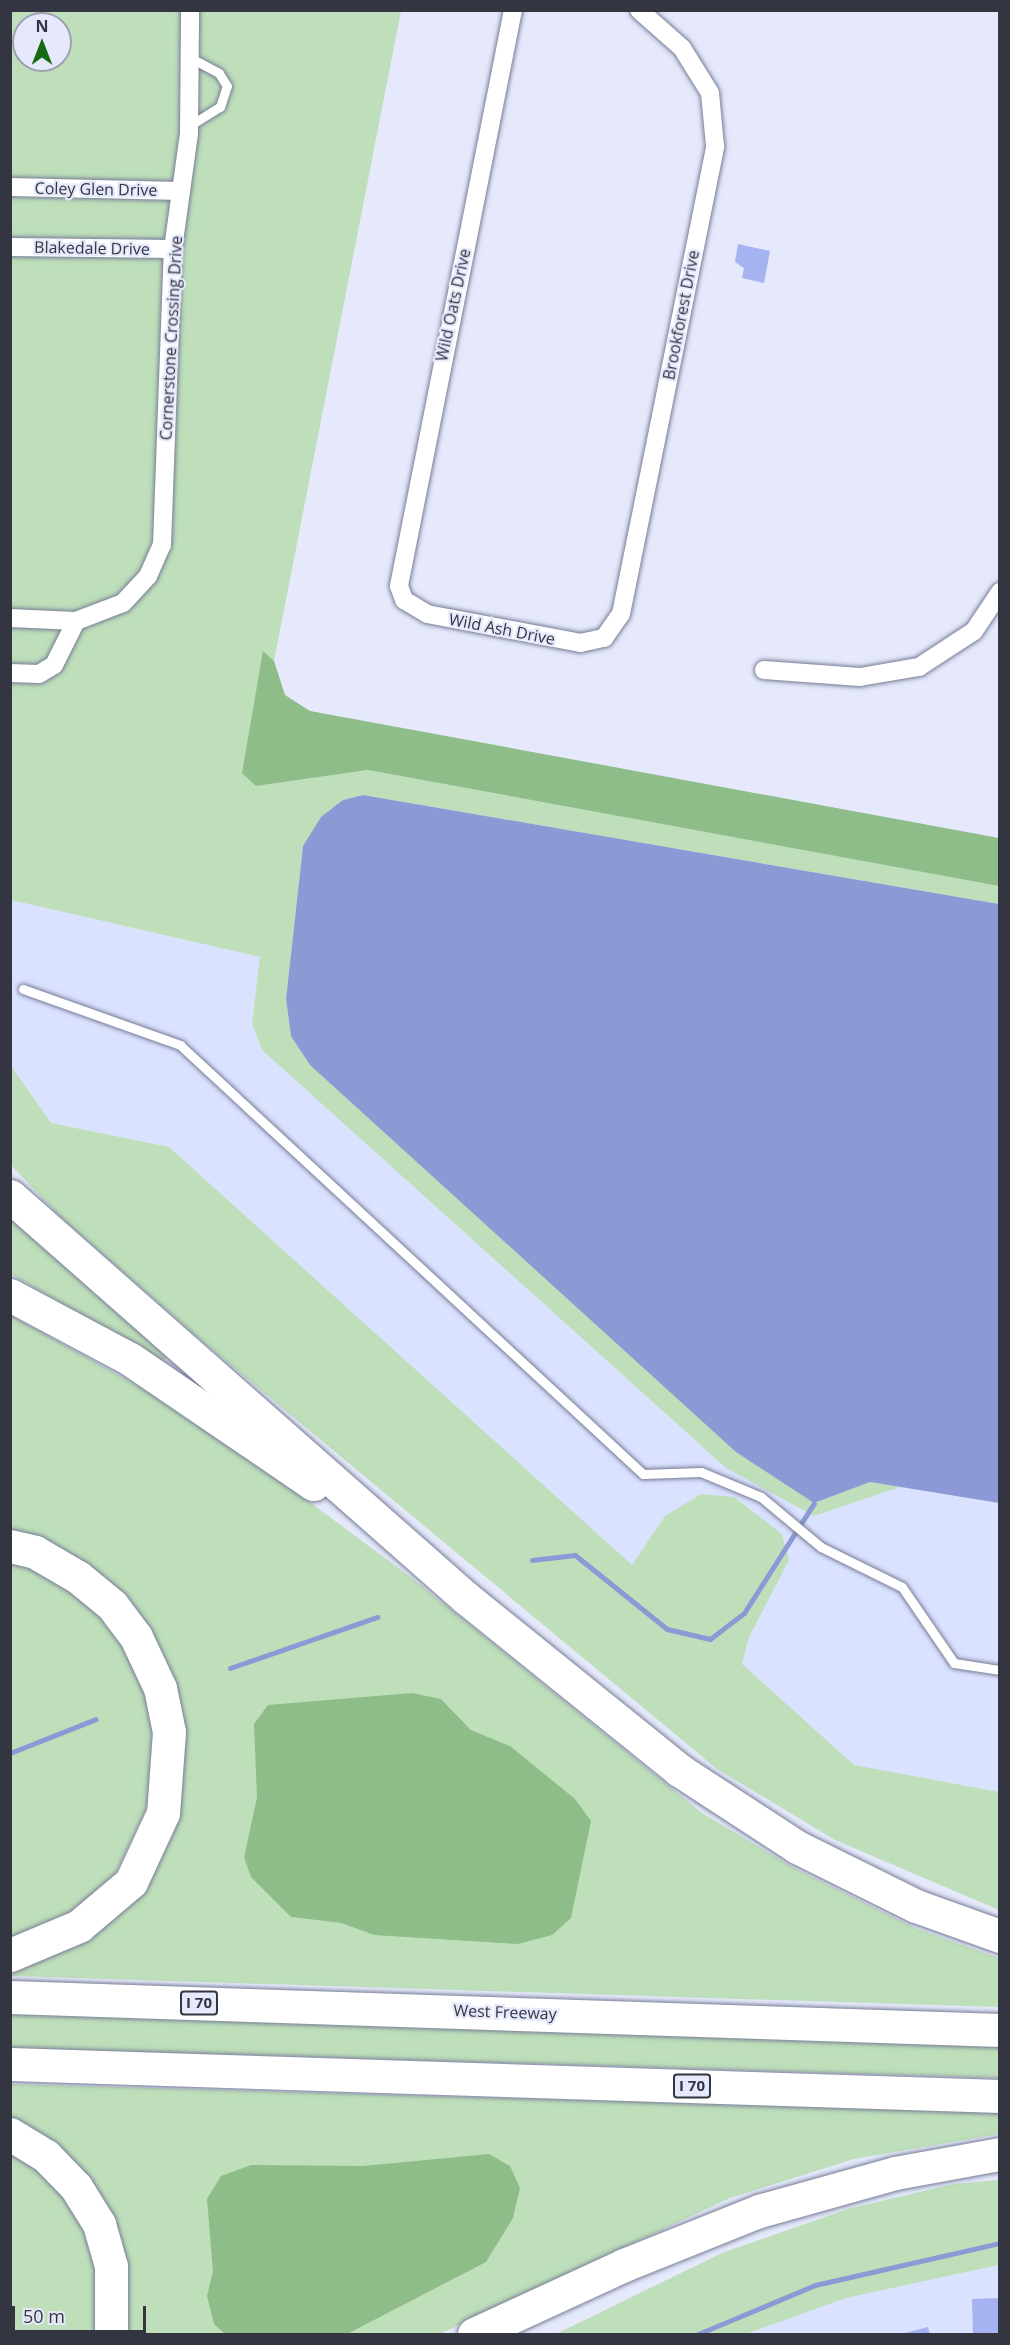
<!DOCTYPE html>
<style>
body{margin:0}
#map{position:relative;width:1010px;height:2345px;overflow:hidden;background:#e5e9fb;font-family:"Open Sans",sans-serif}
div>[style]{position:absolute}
.built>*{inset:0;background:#dbe2ff}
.green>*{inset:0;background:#bedfba}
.forest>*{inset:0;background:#8ebd89}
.water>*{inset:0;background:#8c99d5}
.stream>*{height:5px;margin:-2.5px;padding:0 2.5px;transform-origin:2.5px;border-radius:2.5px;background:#8c99d5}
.building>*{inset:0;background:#a5b3f1}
.roads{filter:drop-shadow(0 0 2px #777d96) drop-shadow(0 0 2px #777d96)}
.service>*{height:9px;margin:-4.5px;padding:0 4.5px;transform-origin:4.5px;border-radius:4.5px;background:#fff}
.minor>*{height:18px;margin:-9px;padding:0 9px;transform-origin:9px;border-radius:9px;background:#fff}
.motorway>*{height:33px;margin:-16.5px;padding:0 16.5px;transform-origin:16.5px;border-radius:16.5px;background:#fff}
span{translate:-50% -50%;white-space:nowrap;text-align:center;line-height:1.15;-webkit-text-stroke:4.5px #e5e9fb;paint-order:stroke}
.shield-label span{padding:2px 4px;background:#e5e9fb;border:2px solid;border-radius:4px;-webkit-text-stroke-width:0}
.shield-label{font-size:15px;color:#333641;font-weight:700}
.street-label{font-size:16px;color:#333641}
.frame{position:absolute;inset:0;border:12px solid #333641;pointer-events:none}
.north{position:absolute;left:12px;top:12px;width:60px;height:60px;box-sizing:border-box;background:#e5e9fb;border:2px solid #9ea1b1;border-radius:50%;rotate:0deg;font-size:16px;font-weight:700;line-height:24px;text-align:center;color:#333641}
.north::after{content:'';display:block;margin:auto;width:21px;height:27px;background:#166b12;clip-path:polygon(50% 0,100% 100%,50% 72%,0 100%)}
.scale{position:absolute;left:12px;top:2306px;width:134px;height:27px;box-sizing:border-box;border:3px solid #333641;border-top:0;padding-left:8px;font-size:18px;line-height:21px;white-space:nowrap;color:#333641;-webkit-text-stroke:4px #e5e9fb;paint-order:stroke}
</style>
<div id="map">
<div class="built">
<i style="clip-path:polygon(10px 900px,260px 957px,252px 1024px,262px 1050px,726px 1468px,814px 1516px,900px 1487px,999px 1503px,999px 1792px,854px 1765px,741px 1664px,782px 1534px,734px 1497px,701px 1494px,665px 1516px,632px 1566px,169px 1147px,51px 1123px,11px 1064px)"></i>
<i style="clip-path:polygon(999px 2265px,999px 2334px,746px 2334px,846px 2298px)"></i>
</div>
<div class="green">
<i style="clip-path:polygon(evenodd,11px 11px,401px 11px,274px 661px,263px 652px,256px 786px,368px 770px,999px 886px,999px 904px,363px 795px,343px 800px,303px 846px,286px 999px,291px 1036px,814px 1503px,870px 1482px,900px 1487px,814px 1516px,726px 1468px,262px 1050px,252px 1024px,260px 957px,11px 900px,11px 11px,24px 24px,60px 24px,60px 60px,24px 60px,24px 24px)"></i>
<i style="clip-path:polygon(10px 1064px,51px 1123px,169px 1147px,632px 1565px,665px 1516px,701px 1494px,734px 1497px,782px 1534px,789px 1560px,749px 1637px,742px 1664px,854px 1765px,999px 1792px,999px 1910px,835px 1840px,717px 1769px,204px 1343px,60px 1217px,11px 1165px)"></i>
<i style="clip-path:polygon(11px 1213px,100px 1297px,167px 1357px,162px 1362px,11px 1274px)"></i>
<i style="clip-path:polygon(evenodd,10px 1315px,151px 1393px,277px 1478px,412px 1578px,702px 1813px,794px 1868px,915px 1928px,999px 1958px,999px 2007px,11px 1976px,11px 1963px,33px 1958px,165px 1827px,156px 1652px,11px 1538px,10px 1315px,441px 1699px,471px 1730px,510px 1746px,374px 1935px,341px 1923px,291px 1917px,244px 1857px,257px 1797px,441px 1699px)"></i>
<i style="clip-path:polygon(11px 1559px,64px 1579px,126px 1640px,147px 1685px,157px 1731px,151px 1800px,115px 1874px,68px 1918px,11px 1943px)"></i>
<i style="clip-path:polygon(11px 2013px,999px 2046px,1000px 2078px,11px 2048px)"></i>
<i style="clip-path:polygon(11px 2084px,1000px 2112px,999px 2134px,854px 2159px,730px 2198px,440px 2334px,122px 2334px,125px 2282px,11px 2124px)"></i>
<i style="clip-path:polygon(11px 2148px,63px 2190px,86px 2229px,103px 2280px,102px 2334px,11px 2334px)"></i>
<i style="clip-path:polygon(999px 2180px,999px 2265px,846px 2298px,746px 2334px,556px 2334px,722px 2253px,848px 2209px,953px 2184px)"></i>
</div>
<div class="forest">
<i style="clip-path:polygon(263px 651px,274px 661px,285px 695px,310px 711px,999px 838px,999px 886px,368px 770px,256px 786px,242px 773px)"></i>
<i style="clip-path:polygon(412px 1693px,441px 1699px,471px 1730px,510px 1746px,575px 1799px,591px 1821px,571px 1918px,552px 1935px,518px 1944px,374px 1935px,341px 1923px,291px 1917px,251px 1877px,244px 1857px,257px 1797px,254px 1724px,268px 1705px)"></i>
<i style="clip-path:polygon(489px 2154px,510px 2166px,520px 2188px,513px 2218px,486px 2262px,347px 2334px,225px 2334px,214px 2324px,207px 2296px,213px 2271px,207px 2199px,221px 2176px,251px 2165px,363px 2166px)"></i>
</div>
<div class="water">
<i style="clip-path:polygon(363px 795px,999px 904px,999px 1503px,870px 1482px,814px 1503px,736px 1452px,310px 1065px,291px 1036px,286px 999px,303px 846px,321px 817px,343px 800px)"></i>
</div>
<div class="stream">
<i style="left:532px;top:1560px;width:43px;rotate:-6.6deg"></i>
<i style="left:575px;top:1555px;width:118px;rotate:38.8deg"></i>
<i style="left:667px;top:1629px;width:44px;rotate:13.1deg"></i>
<i style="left:710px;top:1639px;width:43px;rotate:-37.4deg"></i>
<i style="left:744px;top:1613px;width:130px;rotate:-57.5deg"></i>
<i style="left:230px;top:1668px;width:156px;rotate:-19.1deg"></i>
<i style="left:10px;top:1753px;width:92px;rotate:-21.6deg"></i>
<i style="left:698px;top:2334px;width:127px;rotate:-22.7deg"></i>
<i style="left:815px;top:2285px;width:190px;rotate:-12.8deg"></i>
</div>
<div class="building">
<i style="clip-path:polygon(738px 244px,770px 251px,764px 283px,742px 278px,744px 268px,735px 262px)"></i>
<i style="clip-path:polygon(1000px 2298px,1000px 2334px,973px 2334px,972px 2299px)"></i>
<i style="clip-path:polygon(928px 2327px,930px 2334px,901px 2334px)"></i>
</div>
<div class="roads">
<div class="service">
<i style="left:189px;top:126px;width:36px;rotate:-32deg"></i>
<i style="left:220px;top:107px;width:22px;rotate:-72deg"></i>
<i style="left:227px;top:86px;width:15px;rotate:-122deg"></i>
<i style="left:219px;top:73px;width:32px;rotate:-152deg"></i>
<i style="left:23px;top:989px;width:167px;rotate:19.6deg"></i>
<i style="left:180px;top:1045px;width:631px;rotate:42.82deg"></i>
<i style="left:643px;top:1474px;width:58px;rotate:-2deg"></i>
<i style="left:701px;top:1472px;width:65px;rotate:22.6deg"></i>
<i style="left:761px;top:1497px;width:78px;rotate:39.8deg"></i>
<i style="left:821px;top:1547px;width:90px;rotate:26.3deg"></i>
<i style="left:902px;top:1587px;width:92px;rotate:55.6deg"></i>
<i style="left:954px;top:1663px;width:47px;rotate:8.7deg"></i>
</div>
<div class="minor">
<i style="left:513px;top:10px;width:587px;rotate:101.2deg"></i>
<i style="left:399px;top:586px;width:15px;rotate:70deg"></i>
<i style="left:404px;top:600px;width:27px;rotate:31deg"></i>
<i style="left:427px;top:614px;width:156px;rotate:10.7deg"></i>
<i style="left:580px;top:643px;width:25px;rotate:-12deg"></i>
<i style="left:604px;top:638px;width:29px;rotate:-55deg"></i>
<i style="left:621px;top:614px;width:477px;rotate:-78.6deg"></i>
<i style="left:715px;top:146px;width:53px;rotate:-95.4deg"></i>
<i style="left:710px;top:93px;width:53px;rotate:-121.9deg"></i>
<i style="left:682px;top:48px;width:57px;rotate:-138.5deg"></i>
<i style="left:10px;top:187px;width:171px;rotate:1.3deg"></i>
<i style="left:10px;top:247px;width:163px;rotate:0.7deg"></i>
<i style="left:10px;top:618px;width:66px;rotate:2.6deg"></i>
<i style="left:76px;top:621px;width:50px;rotate:-21deg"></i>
<i style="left:123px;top:603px;width:37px;rotate:-47deg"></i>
<i style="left:148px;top:576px;width:34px;rotate:-66deg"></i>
<i style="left:162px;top:545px;width:296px;rotate:-87.9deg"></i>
<i style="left:173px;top:249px;width:116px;rotate:-82.1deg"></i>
<i style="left:189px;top:134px;width:124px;rotate:-89.5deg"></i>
<i style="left:764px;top:670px;width:96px;rotate:4.2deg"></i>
<i style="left:860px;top:677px;width:60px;rotate:-9.6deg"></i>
<i style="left:919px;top:667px;width:66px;rotate:-33.2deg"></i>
<i style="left:974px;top:631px;width:47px;rotate:-56.3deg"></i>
<i style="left:10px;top:673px;width:29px;rotate:2deg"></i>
<i style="left:39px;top:674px;width:17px;rotate:-31deg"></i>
<i style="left:54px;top:665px;width:49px;rotate:-63.4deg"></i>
</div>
<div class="motorway">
<i style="left:10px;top:1196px;width:608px;rotate:41.4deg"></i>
<i style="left:466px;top:1598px;width:274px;rotate:38.9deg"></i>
<i style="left:679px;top:1770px;width:141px;rotate:33.1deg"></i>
<i style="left:797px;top:1847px;width:133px;rotate:26.4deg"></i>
<i style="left:916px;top:1906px;width:89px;rotate:19.7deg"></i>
<i style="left:10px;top:1295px;width:136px;rotate:28.1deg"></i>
<i style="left:130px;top:1359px;width:222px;rotate:34.3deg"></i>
<i style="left:10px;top:1546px;width:26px;rotate:13deg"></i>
<i style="left:35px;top:1552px;width:50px;rotate:30.2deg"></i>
<i style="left:78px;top:1577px;width:44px;rotate:39.5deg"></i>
<i style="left:112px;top:1605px;width:40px;rotate:53deg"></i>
<i style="left:136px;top:1637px;width:56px;rotate:64.8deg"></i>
<i style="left:160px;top:1688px;width:45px;rotate:78.4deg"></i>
<i style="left:169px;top:1732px;width:81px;rotate:94.2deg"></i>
<i style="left:163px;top:1813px;width:76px;rotate:114.9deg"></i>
<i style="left:131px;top:1882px;width:68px;rotate:139.8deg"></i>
<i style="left:79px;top:1926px;width:75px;rotate:157.2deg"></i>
<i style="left:10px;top:1997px;width:991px;rotate:1.91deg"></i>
<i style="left:10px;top:2064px;width:991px;rotate:1.85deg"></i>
<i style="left:10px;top:2134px;width:42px;rotate:31.4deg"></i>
<i style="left:46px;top:2156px;width:43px;rotate:45.9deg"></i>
<i style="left:76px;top:2187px;width:44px;rotate:58.1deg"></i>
<i style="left:99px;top:2224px;width:44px;rotate:74.1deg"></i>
<i style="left:111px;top:2266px;width:68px;rotate:90deg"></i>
<i style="left:474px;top:2334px;width:165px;rotate:-24.7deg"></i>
<i style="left:624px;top:2265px;width:145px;rotate:-21.8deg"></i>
<i style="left:759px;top:2211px;width:141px;rotate:-15.6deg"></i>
<i style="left:895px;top:2173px;width:107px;rotate:-10.3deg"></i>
</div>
</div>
<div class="shield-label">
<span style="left:199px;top:2003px">I 70</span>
<span style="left:692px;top:2086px">I 70</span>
</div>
<div class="street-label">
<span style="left:96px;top:189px;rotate:1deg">Coley Glen Drive</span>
<span style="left:92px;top:248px;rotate:1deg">Blakedale Drive</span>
<span style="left:453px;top:305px;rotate:-78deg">Wild Oats Drive</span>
<span style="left:681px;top:315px;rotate:-79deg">Brookforest Drive</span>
<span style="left:171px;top:338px;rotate:-87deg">Cornerstone Crossing Drive</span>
<span style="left:502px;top:629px;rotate:11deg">Wild Ash Drive</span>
<span style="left:505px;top:2012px;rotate:2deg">West Freeway</span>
</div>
<div class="frame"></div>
<div class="north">N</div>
<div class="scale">50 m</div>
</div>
